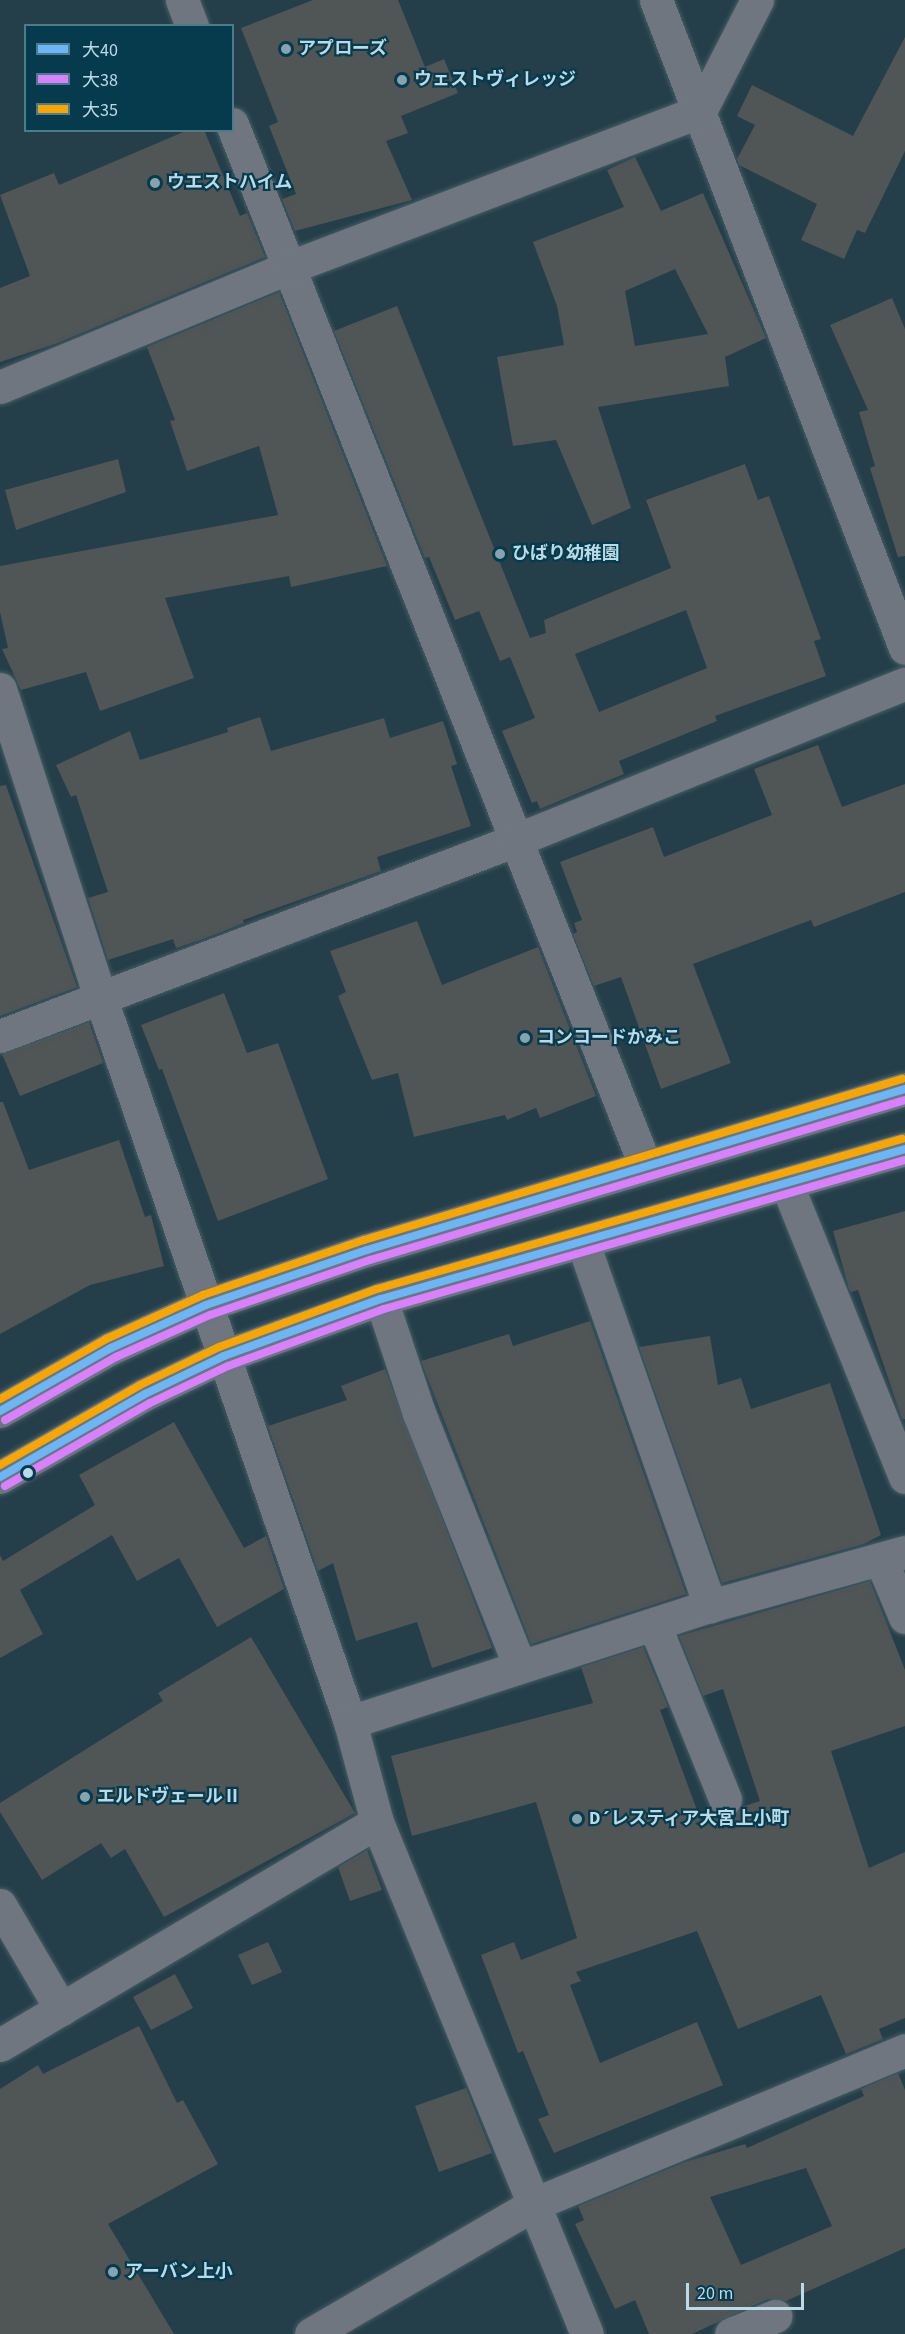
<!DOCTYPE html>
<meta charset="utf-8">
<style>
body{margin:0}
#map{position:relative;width:905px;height:2334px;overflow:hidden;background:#243f49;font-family:"Source Sans 3","Noto Sans JP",sans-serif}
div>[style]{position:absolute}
.building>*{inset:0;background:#505556}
.roads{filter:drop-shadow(0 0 2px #455c65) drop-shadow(0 0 2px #455c65)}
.minor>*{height:33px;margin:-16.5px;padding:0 16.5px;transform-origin:16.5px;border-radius:16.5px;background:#6f767f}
.major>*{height:33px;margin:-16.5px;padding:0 16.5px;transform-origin:16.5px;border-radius:16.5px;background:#6a7681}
.bus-1>*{height:8px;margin:-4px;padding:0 4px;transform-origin:4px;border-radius:4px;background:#6db6f5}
.bus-2>*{height:8px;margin:-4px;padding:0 4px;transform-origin:4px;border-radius:4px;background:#d880ff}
.bus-3>*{height:8px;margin:-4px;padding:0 4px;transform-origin:4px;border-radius:4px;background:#f7a600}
.dots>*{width:16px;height:16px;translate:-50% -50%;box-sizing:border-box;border:3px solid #063b4d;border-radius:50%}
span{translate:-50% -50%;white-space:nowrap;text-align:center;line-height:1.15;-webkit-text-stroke:4.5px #063b4d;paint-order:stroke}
.poi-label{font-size:18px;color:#bbdae7;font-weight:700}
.left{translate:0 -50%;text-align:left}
.legend{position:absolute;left:24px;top:24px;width:210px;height:108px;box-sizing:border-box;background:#063b4d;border:2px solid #4e7b8b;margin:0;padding:8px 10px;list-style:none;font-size:18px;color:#bbdae7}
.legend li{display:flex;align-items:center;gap:12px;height:30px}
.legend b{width:30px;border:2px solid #4e7b8b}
.scale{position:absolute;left:686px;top:2283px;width:118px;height:27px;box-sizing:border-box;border:3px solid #bbdae7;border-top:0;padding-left:8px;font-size:18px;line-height:21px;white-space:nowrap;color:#bbdae7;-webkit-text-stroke:4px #063b4d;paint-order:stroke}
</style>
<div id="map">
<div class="building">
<i style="clip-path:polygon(313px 0,398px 0,425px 67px,444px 59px,458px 93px,401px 116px,408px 133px,386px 141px,412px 200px,295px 231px,282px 199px,296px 194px,269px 126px,278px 122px,241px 28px)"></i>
<i style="clip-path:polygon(905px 37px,905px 151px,865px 233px,857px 230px,844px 259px,801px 240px,817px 204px,739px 165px,737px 159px,755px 125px,737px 116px,752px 85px,853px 136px)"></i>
<i style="clip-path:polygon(188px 130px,204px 130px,240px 216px,247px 213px,265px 257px,55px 344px,0 362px,0 288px,30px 276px,0 195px,54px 173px,59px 185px)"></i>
<i style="clip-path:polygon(evenodd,635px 157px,661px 211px,703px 193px,766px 338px,725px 357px,729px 386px,598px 407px,631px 508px,592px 525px,556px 440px,513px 446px,497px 357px,564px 345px,557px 306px,533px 242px,624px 207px,607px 170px,635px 157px,675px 269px,708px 334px,635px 346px,625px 291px,675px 269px)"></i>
<i style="clip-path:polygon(279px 292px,387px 566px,291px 587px,289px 576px,165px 598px,194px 678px,100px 711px,86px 672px,21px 690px,2px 649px,8px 648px,0 612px,0 566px,278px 515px,259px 446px,187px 471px,170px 421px,175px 420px,147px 347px)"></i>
<i style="clip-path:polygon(892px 298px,905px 329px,905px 556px,898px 557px,870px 468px,875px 466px,859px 412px,868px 410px,830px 325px)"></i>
<i style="clip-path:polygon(evenodd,397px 306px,530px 638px,546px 633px,544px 620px,671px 568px,646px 500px,745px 464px,758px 500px,769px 496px,821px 639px,814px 641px,826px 676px,715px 716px,717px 721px,619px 761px,624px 774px,540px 809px,537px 801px,532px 803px,502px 731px,535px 718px,510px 657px,500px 661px,479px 611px,455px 620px,429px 557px,425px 558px,334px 331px,397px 306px,686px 610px,707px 668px,599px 712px,575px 654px,686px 610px)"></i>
<i style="clip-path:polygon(118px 459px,126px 492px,16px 530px,5px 490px)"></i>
<i style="clip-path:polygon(260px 717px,271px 751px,384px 718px,390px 738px,443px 721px,457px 764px,451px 766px,471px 826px,377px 857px,381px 871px,243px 920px,244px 923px,203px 939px,176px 948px,173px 939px,108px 960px,88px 898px,108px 892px,76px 795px,71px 797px,56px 765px,130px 731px,140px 760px,228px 732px,227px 728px)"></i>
<i style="clip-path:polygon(818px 745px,842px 807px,905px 784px,905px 892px,814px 927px,811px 920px,693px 964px,731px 1063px,661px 1089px,621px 977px,594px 986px,573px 934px,577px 932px,574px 923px,582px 920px,560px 862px,653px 827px,664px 857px,772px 815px,754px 769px)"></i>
<i style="clip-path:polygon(6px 785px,77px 987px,0 1016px,0 786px)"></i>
<i style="clip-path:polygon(417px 921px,442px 985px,538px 947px,596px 1096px,540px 1118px,536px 1108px,507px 1120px,505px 1115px,414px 1137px,398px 1073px,372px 1080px,338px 996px,346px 992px,330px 951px)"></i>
<i style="clip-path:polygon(224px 993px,247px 1053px,278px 1043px,328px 1179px,218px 1221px,162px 1069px,159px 1070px,141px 1025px)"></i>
<i style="clip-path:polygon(89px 1022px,103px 1063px,20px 1096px,2px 1054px)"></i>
<i style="clip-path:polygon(0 1102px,3px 1102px,29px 1170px,119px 1140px,145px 1217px,151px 1215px,164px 1266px,90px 1285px,0 1334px)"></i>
<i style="clip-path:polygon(905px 1211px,905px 1419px,902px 1419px,858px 1290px,851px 1292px,849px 1289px,833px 1231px)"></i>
<i style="clip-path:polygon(590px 1321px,686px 1594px,531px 1644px,421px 1361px,509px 1334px,513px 1346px)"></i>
<i style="clip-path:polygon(710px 1336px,718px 1385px,741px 1378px,751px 1409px,830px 1383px,881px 1535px,864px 1544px,722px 1583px,639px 1347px)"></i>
<i style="clip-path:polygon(385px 1369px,492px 1648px,432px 1668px,417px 1622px,356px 1641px,333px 1563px,318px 1571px,268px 1426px,347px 1400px,341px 1386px)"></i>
<i style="clip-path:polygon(174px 1422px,244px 1548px,266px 1536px,284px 1589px,217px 1627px,179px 1558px,137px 1581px,112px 1535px,20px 1590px,43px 1634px,0 1658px,0 1555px,3px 1561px,95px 1505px,79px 1475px)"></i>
<i style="clip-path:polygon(870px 1581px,905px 1670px,905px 1726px,831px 1751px,869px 1868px,905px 1852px,905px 2018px,879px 2029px,883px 2039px,846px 2054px,821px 1995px,738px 2029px,697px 1931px,576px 1972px,581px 1981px,570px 1985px,600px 2063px,697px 2022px,723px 2085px,554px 2153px,538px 2119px,549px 2115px,523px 2051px,518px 2053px,481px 1955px,514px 1942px,521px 1960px,577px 1938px,536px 1802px,412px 1836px,391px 1756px,593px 1703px,581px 1667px,643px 1647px,668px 1707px,660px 1710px,701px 1821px,717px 1815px,731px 1817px,741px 1807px,760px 1801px,723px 1689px,703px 1696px,679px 1636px)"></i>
<i style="clip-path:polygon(251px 1637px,355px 1813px,164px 1917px,125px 1849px,111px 1858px,101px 1843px,42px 1880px,0 1812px,0 1803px,163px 1701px,158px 1693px)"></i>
<i style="clip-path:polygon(367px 1850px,382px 1890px,350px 1901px,338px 1867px)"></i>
<i style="clip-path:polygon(268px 1942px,282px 1972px,252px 1985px,238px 1955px)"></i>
<i style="clip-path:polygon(175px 1974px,193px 2008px,151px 2030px,133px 1997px)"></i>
<i style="clip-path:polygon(139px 2026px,177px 2103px,183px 2100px,218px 2164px,108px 2224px,174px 2334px,0 2334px,0 2089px,38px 2065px,43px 2074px)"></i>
<i style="clip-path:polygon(evenodd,898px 2073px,905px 2090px,905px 2248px,786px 2301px,768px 2299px,692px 2334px,649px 2334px,635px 2300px,615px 2309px,575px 2224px,584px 2220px,578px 2206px,685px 2162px,745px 2144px,747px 2148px,864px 2096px,861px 2089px,898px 2073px,806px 2168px,832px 2226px,741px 2265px,710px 2197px,806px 2168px)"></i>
<i style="clip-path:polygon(466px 2088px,492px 2153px,439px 2172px,415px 2106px)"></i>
</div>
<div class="roads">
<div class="minor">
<i style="left:182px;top:0;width:28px;rotate:69deg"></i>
<i style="left:656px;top:0;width:694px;rotate:68.98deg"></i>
<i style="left:232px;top:124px;width:1120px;rotate:68.36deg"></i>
<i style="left:0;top:387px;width:314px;rotate:-22.5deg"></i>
<i style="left:290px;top:267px;width:439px;rotate:-20.8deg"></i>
<i style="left:700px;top:111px;width:125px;rotate:-62.8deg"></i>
<i style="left:0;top:689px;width:323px;rotate:72deg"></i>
<i style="left:100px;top:996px;width:768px;rotate:71deg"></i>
<i style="left:350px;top:1722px;width:104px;rotate:74.9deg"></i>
<i style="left:377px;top:1822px;width:553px;rotate:67.7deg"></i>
<i style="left:0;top:1036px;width:552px;rotate:-20.8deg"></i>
<i style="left:516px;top:840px;width:419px;rotate:-21.9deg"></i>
<i style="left:787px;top:1185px;width:315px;rotate:68deg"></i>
<i style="left:583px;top:1243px;width:385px;rotate:70.7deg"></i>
<i style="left:381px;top:1299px;width:120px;rotate:71.6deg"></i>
<i style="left:419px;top:1413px;width:273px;rotate:68.3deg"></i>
<i style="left:881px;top:1560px;width:62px;rotate:67.2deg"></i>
<i style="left:654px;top:1624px;width:189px;rotate:67.9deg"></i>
<i style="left:350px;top:1722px;width:378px;rotate:-17.9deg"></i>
<i style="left:710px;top:1606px;width:202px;rotate:-15.5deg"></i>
<i style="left:0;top:1905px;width:121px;rotate:59.6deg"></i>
<i style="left:0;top:2045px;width:438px;rotate:-30.6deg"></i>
<i style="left:311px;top:2334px;width:258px;rotate:-30.2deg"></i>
<i style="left:534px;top:2204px;width:402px;rotate:-22.5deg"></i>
<i style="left:731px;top:2334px;width:48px;rotate:-22.2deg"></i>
</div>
<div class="major">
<i style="left:0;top:1411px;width:128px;rotate:-29.6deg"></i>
<i style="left:111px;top:1348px;width:104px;rotate:-24.4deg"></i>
<i style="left:206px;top:1305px;width:170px;rotate:-18.9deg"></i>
<i style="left:367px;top:1250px;width:562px;rotate:-16.66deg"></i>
<i style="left:0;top:1477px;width:167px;rotate:-29.8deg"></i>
<i style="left:145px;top:1394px;width:88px;rotate:-25.7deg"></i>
<i style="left:224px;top:1356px;width:167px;rotate:-20deg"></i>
<i style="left:381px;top:1299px;width:545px;rotate:-15.97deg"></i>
</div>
</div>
<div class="bus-1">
<i style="left:0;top:1411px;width:128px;rotate:-29.6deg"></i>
<i style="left:111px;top:1348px;width:104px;rotate:-24.4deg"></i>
<i style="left:206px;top:1305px;width:170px;rotate:-18.9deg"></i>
<i style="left:367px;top:1250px;width:562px;rotate:-16.66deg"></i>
<i style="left:0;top:1477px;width:167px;rotate:-29.8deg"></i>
<i style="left:145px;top:1394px;width:88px;rotate:-25.7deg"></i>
<i style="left:224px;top:1356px;width:167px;rotate:-20deg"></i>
<i style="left:381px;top:1299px;width:545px;rotate:-15.97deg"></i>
</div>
<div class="bus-2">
<i style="left:5px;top:1420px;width:128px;rotate:-29.6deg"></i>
<i style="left:116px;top:1357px;width:103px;rotate:-24.1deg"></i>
<i style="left:210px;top:1315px;width:169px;rotate:-19deg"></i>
<i style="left:370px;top:1260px;width:558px;rotate:-16.65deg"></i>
<i style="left:5px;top:1486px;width:167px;rotate:-29.8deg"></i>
<i style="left:150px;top:1403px;width:86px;rotate:-25.4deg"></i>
<i style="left:228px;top:1366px;width:166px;rotate:-20.1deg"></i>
<i style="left:384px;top:1309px;width:542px;rotate:-15.96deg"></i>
</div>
<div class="bus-3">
<i style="left:0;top:1399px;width:122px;rotate:-29.5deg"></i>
<i style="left:106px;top:1339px;width:107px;rotate:-24.4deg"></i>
<i style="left:203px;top:1295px;width:170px;rotate:-18.9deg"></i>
<i style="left:364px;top:1240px;width:562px;rotate:-16.66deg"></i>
<i style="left:0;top:1465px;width:161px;rotate:-29.7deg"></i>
<i style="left:140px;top:1385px;width:88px;rotate:-25.7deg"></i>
<i style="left:219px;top:1347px;width:168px;rotate:-20.2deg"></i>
<i style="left:377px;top:1289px;width:546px;rotate:-15.95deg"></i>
</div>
<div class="dots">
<i style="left:286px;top:49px;background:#86a4b0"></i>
<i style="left:402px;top:80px;background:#86a4b0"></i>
<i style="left:155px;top:183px;background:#86a4b0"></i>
<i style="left:500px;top:554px;background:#86a4b0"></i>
<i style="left:525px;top:1038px;background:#86a4b0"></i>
<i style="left:28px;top:1473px;background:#bbdae7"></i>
<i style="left:85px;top:1797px;background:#86a4b0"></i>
<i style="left:577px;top:1819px;background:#86a4b0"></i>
<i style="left:113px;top:2272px;background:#86a4b0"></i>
</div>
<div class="poi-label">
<span class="left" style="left:298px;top:49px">アプローズ</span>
<span class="left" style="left:414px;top:80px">ウェストヴィレッジ</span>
<span class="left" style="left:167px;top:183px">ウエストハイム</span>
<span class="left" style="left:512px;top:554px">ひばり幼稚園</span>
<span class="left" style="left:537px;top:1038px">コンコードかみこ</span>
<span class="left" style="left:97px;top:1797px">エルドヴェールⅡ</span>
<span class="left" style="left:589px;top:1819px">D´レスティア大宮上小町</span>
<span class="left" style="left:125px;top:2272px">アーバン上小</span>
</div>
<ul class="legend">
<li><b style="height:8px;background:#6db6f5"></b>大40</li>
<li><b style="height:8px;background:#d880ff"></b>大38</li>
<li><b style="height:8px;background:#f7a600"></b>大35</li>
</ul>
<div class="scale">20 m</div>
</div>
